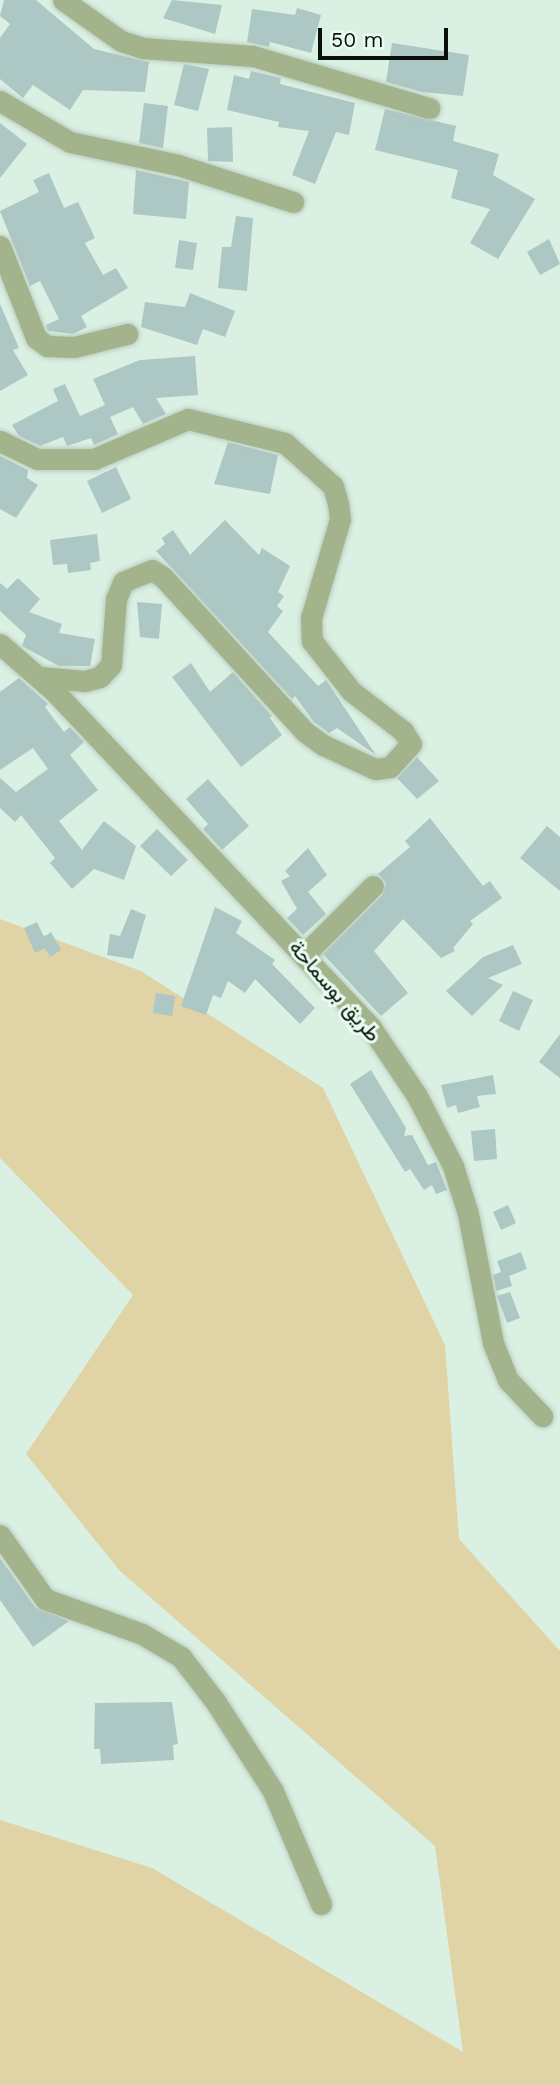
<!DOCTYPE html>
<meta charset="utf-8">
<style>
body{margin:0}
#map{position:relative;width:560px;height:2085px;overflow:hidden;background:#daf0e2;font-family:"Work Sans",Vazirmatn,sans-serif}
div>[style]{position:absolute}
.green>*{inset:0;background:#e0d3a5}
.building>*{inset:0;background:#acc7c4}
.roads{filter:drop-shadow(0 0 2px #b9ccc0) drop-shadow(0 0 2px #b9ccc0)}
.minor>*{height:21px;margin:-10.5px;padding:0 10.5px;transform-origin:10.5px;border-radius:10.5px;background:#a3b38b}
span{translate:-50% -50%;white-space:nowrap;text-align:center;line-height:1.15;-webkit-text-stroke:6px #e7fdef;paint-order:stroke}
.street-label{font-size:21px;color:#09100b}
.scale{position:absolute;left:318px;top:28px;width:130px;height:32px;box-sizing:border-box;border:4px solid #09100b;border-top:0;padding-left:9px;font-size:21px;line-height:24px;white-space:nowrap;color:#09100b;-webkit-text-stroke:5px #e7fdef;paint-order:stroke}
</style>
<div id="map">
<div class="green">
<i style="clip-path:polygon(0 919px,141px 971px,323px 1088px,445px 1345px,459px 1539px,560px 1651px,560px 2085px,0 2085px,0 1820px,152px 1868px,463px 2052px,435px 1846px,119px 1570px,26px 1454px,133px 1295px,0 1158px)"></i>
</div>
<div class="building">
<i style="clip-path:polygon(4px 0,36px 0,94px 49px,149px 62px,145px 92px,83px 90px,70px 110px,33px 85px,23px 98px,0 79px,0 38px,10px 24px,0 16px)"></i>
<i style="clip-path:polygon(172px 0,222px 5px,215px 34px,163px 18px)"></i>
<i style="clip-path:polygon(297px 8px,321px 15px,311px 53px,270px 42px,269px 47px,247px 42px,252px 9px,295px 15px)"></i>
<i style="clip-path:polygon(392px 43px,469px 55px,463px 96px,422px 92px,386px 82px)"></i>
<i style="clip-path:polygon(184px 64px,209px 69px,198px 111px,174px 105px)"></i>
<i style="clip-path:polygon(251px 71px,281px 78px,280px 84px,355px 103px,349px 135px,336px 132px,315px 184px,292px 175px,309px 131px,278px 127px,279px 122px,227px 110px,234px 75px,249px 79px)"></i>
<i style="clip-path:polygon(144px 103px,168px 106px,163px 148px,139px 143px)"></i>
<i style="clip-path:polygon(385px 109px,456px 126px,453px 141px,499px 154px,493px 175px,535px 199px,498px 259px,470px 243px,490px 209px,451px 198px,458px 170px,375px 150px)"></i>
<i style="clip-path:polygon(0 123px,27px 144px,0 178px)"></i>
<i style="clip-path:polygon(232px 127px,233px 162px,208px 161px,207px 128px)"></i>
<i style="clip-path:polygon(136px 170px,189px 182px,186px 219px,133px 214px)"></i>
<i style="clip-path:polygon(49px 173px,64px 208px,78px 202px,95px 238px,85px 243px,103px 275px,116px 268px,128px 288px,81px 316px,87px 327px,73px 334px,48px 331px,46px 325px,59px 319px,40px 281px,30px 286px,0 211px,39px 192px,33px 180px)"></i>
<i style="clip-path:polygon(236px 216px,253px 218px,247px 291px,218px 288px,222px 247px,231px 247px)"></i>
<i style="clip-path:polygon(549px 239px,560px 264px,540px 275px,527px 252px)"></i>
<i style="clip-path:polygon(179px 240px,197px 243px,193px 270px,175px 268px)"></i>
<i style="clip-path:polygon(190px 293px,235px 311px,225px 337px,203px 329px,197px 345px,141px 327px,145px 302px,185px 307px)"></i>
<i style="clip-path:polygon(0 304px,19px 348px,13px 350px,28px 375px,0 391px)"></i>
<i style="clip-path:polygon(195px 356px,198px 395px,156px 398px,166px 414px,143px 424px,133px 407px,110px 417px,118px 434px,94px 445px,91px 438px,67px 446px,63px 437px,40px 446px,19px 436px,12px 425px,58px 401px,53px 389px,65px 384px,80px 416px,105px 405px,93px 379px,140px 360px)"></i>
<i style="clip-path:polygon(228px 442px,278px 455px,270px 494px,214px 484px)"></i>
<i style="clip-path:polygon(0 456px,28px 470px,27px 478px,38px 485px,16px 518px,0 509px)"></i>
<i style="clip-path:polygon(116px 467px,131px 499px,102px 513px,87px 481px)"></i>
<i style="clip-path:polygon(225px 520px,259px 555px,262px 548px,290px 566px,278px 592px,284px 596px,277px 606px,283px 611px,268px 632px,318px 686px,326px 680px,376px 755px,337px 728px,329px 733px,314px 722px,295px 696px,292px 699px,156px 551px,165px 544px,162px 538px,173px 530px,190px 555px)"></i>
<i style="clip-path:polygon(97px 534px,100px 561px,90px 563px,91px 570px,68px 573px,67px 564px,53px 565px,50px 540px)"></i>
<i style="clip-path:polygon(18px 578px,40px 599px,29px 612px,62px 624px,59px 633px,95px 639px,90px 666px,59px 666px,22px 646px,26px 635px,0 611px,0 583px,7px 589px)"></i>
<i style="clip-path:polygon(137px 602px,162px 604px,159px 639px,140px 637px)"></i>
<i style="clip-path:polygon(191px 663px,210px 692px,233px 672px,272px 716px,270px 718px,282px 735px,241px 767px,172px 677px)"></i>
<i style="clip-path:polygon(19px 678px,48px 704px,45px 707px,64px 732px,70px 727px,84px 742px,70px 755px,98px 790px,59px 821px,82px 850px,104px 821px,136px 846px,124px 880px,94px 869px,72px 889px,50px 863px,55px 858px,21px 815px,15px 822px,0 808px,0 778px,16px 792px,48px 769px,33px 748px,0 770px,0 692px)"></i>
<i style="clip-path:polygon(417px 757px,439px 781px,417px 799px,397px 778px)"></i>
<i style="clip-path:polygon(208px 779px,249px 826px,222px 850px,203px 829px,208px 824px,186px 799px)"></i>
<i style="clip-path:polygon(430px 818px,483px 886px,490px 881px,502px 898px,470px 921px,473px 924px,453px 948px,455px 951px,441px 958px,403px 919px,374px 951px,408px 993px,381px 1016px,323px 954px,382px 895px,386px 883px,378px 874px,410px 847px,405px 841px)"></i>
<i style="clip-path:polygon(547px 826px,560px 837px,560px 891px,520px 858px)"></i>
<i style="clip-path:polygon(157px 829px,188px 860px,171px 876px,140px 846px)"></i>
<i style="clip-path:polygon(308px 848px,327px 875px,308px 892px,326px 914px,303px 935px,287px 918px,297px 909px,281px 881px,290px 876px,285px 871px)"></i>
<i style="clip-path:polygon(215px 907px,242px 921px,236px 933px,275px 960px,272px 964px,315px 1008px,300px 1024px,255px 979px,245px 993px,228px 981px,221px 998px,213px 995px,206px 1015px,181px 1006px)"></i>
<i style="clip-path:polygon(131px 909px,146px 915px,133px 959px,107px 955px,110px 934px,120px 936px)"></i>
<i style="clip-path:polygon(37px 922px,44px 937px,51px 932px,61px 950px,50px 957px,45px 948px,35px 953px,24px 928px)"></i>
<i style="clip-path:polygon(513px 945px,522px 964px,488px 978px,503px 985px,472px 1016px,446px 991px,483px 957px)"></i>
<i style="clip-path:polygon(513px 991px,533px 1000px,519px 1031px,499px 1021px)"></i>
<i style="clip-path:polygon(156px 993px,175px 996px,172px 1016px,153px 1013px)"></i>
<i style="clip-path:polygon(560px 1034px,560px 1078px,539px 1062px)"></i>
<i style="clip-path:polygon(371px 1070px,406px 1128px,404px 1136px,412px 1135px,428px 1165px,436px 1162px,447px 1190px,436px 1194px,432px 1185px,424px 1190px,410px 1169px,405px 1172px,350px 1084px)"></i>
<i style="clip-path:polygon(493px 1075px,496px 1094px,477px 1096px,480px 1107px,458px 1113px,456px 1105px,447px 1108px,441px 1085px)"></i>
<i style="clip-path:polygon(495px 1129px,497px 1159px,474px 1161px,471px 1131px)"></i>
<i style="clip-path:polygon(508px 1205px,516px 1223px,501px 1230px,493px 1212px)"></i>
<i style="clip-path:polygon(521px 1252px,527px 1269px,509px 1276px,512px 1286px,496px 1291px,493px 1275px,501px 1272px,497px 1261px)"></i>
<i style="clip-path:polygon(510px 1292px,520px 1318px,507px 1323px,497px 1296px)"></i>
<i style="clip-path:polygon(0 1558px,35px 1607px,69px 1621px,33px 1647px,0 1600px)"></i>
<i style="clip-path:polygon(172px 1702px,178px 1744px,173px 1745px,174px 1760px,101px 1764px,100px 1749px,94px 1749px,95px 1703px)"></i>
</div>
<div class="roads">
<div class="minor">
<i style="left:63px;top:0;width:71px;rotate:35.3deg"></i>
<i style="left:121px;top:41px;width:23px;rotate:18deg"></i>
<i style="left:143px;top:48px;width:110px;rotate:4.2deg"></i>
<i style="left:253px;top:56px;width:184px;rotate:16.5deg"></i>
<i style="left:0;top:101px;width:81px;rotate:30.4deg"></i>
<i style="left:70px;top:142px;width:110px;rotate:12deg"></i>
<i style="left:178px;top:165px;width:121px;rotate:17.8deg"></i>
<i style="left:0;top:246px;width:99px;rotate:68.6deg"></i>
<i style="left:36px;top:338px;width:14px;rotate:36deg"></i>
<i style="left:47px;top:346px;width:27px;rotate:2deg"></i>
<i style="left:74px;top:347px;width:55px;rotate:-13.8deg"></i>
<i style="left:0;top:441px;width:41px;rotate:25.9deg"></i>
<i style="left:37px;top:459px;width:57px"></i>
<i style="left:94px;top:459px;width:102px;rotate:-23.1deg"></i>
<i style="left:188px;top:419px;width:100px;rotate:13.9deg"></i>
<i style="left:285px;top:443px;width:64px;rotate:41.9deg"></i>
<i style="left:333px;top:486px;width:18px;rotate:74deg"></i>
<i style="left:338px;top:503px;width:16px;rotate:83deg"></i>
<i style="left:340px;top:519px;width:103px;rotate:106.3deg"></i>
<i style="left:311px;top:618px;width:23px;rotate:88deg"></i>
<i style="left:312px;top:641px;width:63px;rotate:52deg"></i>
<i style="left:351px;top:691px;width:66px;rotate:37.6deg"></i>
<i style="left:403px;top:731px;width:15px;rotate:58deg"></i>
<i style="left:411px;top:744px;width:31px;rotate:132deg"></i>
<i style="left:390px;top:767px;width:15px;rotate:172deg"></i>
<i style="left:375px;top:769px;width:57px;rotate:-155.2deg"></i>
<i style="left:323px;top:745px;width:22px;rotate:-144deg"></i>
<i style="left:305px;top:732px;width:210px;rotate:-132.5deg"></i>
<i style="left:163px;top:577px;width:13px;rotate:-148deg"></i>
<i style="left:152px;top:570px;width:31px;rotate:158deg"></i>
<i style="left:123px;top:582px;width:18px;rotate:112deg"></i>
<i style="left:116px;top:599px;width:66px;rotate:94.3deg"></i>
<i style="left:111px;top:665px;width:16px;rotate:133deg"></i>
<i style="left:100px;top:677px;width:16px;rotate:165deg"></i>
<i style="left:85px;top:681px;width:45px;rotate:-174.9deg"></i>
<i style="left:0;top:644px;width:72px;rotate:41deg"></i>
<i style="left:54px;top:691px;width:461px;rotate:46.7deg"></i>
<i style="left:370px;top:1026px;width:84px;rotate:56.1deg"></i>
<i style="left:417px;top:1096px;width:79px;rotate:62.8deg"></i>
<i style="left:453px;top:1166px;width:50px;rotate:72.6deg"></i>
<i style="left:468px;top:1214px;width:131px;rotate:79deg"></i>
<i style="left:493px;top:1343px;width:40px;rotate:68deg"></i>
<i style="left:508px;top:1380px;width:50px;rotate:46.6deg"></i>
<i style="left:305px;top:954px;width:96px;rotate:-45deg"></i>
<i style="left:0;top:1535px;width:78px;rotate:54.9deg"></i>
<i style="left:45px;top:1599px;width:103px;rotate:19.8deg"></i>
<i style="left:142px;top:1634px;width:45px;rotate:30.5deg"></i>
<i style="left:181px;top:1657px;width:56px;rotate:52.3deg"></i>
<i style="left:215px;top:1701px;width:107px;rotate:57.2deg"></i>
<i style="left:273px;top:1791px;width:123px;rotate:67deg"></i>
</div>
</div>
<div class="street-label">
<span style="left:335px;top:991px;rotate:49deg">طريق بوسماحة</span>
</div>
<div class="scale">50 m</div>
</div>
